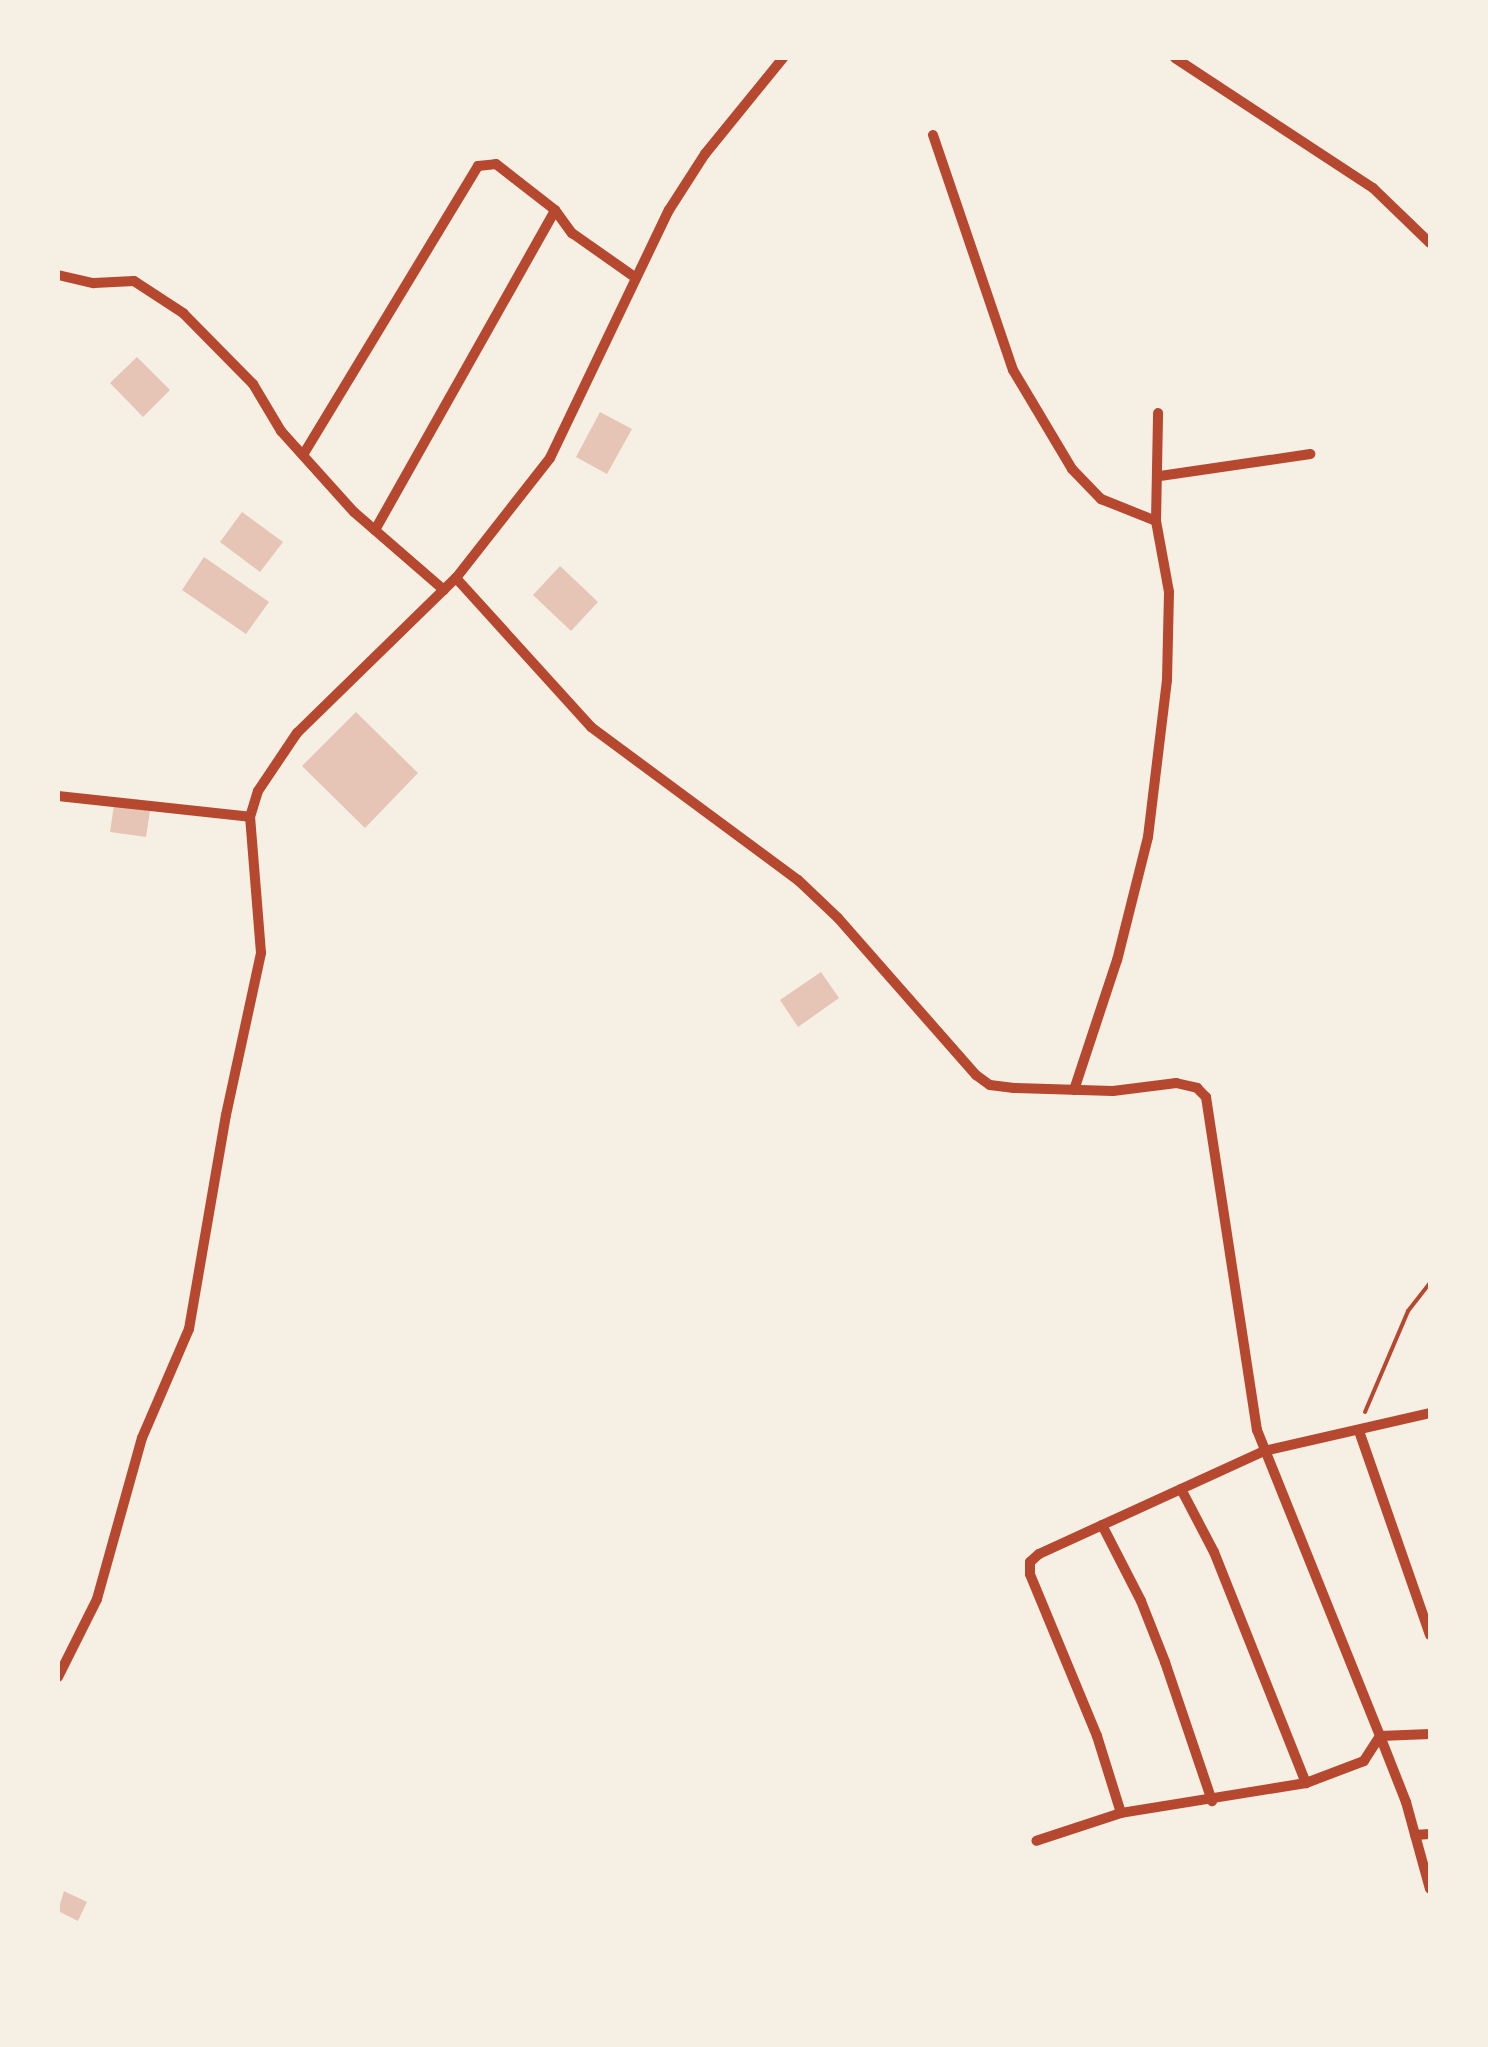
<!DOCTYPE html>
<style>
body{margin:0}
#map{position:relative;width:1488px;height:2047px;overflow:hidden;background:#f6efe4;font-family:Commissioner,sans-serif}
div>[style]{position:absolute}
.building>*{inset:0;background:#e6c5b7}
.path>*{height:4px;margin:-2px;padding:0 2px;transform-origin:2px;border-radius:2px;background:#b5482f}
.minor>*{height:10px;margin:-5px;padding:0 5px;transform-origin:5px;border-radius:5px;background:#b5482f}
span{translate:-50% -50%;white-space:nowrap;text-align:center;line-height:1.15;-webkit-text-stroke:9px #f6efe4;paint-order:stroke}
.frame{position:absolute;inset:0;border:60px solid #f6efe4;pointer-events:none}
</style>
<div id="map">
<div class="building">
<i style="clip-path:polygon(137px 357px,170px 390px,143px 417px,110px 383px)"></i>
<i style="clip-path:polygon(600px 412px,632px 429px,607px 474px,576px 457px)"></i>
<i style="clip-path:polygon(242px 512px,283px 542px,260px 572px,220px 542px)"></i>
<i style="clip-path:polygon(204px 557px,269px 602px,246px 634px,182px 590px)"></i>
<i style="clip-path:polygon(560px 566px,598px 602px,571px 631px,533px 595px)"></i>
<i style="clip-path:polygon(356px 712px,418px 773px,365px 828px,302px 766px)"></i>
<i style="clip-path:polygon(114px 805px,150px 811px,146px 837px,110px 832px)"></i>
<i style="clip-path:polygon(821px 972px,839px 998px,798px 1027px,780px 1000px)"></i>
<i style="clip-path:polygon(64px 1891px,87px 1902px,78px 1921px,58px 1911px)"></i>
</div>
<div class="path">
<i style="left:1365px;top:1412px;width:110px;rotate:-66.9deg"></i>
<i style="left:1408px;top:1311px;width:36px;rotate:-52deg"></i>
</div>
<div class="minor">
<i style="left:1175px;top:58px;width:237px;rotate:33.3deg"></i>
<i style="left:1373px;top:188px;width:79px;rotate:44deg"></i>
<i style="left:933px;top:135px;width:248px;rotate:71.2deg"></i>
<i style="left:1013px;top:370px;width:115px;rotate:59.2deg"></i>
<i style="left:1072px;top:469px;width:42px;rotate:46deg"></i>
<i style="left:1101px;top:499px;width:59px;rotate:21.8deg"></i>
<i style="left:1156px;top:521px;width:72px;rotate:79.6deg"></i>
<i style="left:1169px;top:592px;width:88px;rotate:91.3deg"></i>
<i style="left:1167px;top:680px;width:158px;rotate:96.9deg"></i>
<i style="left:1148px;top:837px;width:127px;rotate:104.1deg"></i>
<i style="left:1117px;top:960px;width:137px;rotate:108.3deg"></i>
<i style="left:58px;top:275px;width:37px;rotate:13deg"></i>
<i style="left:94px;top:283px;width:40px;rotate:-2.9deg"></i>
<i style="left:134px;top:281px;width:59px;rotate:33.1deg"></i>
<i style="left:183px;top:313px;width:100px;rotate:45.4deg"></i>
<i style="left:253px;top:384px;width:55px;rotate:59.2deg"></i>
<i style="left:281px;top:431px;width:109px;rotate:48deg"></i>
<i style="left:354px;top:512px;width:119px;rotate:40.9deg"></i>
<i style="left:303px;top:455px;width:338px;rotate:-58.8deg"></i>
<i style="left:478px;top:166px;width:18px;rotate:-6deg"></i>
<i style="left:496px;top:164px;width:75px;rotate:37.9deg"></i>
<i style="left:555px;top:210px;width:29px;rotate:54deg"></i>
<i style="left:572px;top:233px;width:78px;rotate:35.1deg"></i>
<i style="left:1160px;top:476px;width:152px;rotate:-8.3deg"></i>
<i style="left:1156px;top:521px;width:108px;rotate:-88.9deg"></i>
<i style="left:375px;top:530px;width:367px;rotate:-60.6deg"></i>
<i style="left:456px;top:578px;width:201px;rotate:47.8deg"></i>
<i style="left:591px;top:727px;width:257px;rotate:36.5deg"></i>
<i style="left:798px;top:880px;width:55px;rotate:43.5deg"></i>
<i style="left:838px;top:918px;width:209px;rotate:48.7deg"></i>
<i style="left:976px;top:1075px;width:17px;rotate:36deg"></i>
<i style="left:990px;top:1085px;width:24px;rotate:7deg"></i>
<i style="left:1014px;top:1088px;width:99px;rotate:1.7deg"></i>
<i style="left:1113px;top:1091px;width:64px;rotate:-7.2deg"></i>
<i style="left:1176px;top:1083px;width:22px;rotate:13deg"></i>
<i style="left:1197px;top:1088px;width:13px;rotate:45deg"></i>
<i style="left:1206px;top:1097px;width:337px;rotate:81.3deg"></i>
<i style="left:1257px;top:1430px;width:330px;rotate:68.1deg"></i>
<i style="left:1380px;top:1736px;width:30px;rotate:123deg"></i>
<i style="left:1364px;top:1761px;width:62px;rotate:159.2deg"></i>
<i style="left:1306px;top:1783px;width:187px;rotate:170.8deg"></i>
<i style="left:1121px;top:1813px;width:89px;rotate:161.8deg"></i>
<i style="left:58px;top:796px;width:193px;rotate:6.2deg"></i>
<i style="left:1359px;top:1431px;width:216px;rotate:70.8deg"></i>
<i style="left:1181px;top:1489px;width:71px;rotate:62.4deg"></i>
<i style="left:1214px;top:1552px;width:249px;rotate:68.3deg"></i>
<i style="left:1102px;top:1525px;width:85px;rotate:62.8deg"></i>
<i style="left:1141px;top:1601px;width:66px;rotate:68.5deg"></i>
<i style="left:1165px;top:1662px;width:147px;rotate:71.3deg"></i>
<i style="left:58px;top:1677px;width:87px;rotate:-63.4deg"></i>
<i style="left:97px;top:1599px;width:167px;rotate:-74.4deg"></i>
<i style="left:142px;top:1438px;width:119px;rotate:-66.7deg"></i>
<i style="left:189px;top:1329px;width:217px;rotate:-80.2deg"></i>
<i style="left:226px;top:1115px;width:166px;rotate:-77.8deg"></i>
<i style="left:261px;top:953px;width:136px;rotate:-94.6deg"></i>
<i style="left:250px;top:817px;width:27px;rotate:-73deg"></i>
<i style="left:258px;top:791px;width:70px;rotate:-56.1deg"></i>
<i style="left:297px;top:733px;width:222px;rotate:-44.3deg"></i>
<i style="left:456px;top:578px;width:152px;rotate:-51.9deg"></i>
<i style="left:550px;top:458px;width:275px;rotate:-64.4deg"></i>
<i style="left:669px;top:210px;width:67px;rotate:-57.3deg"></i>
<i style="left:705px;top:154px;width:124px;rotate:-50.9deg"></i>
<i style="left:1430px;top:1734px;width:50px;rotate:177.7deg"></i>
<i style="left:1380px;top:1736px;width:71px;rotate:68.5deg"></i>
<i style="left:1406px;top:1802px;width:90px;rotate:74.6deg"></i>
<i style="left:1121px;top:1813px;width:81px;rotate:-107.3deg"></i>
<i style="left:1097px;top:1736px;width:175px;rotate:-112.5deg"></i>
<i style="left:1030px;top:1574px;width:12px;rotate:-90deg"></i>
<i style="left:1030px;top:1562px;width:12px;rotate:-42deg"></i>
<i style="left:1039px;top:1554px;width:247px;rotate:-24.6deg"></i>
<i style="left:1264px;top:1451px;width:170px;rotate:-12.9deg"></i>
<i style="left:1415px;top:1835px;width:15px;rotate:-4deg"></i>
</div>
<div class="frame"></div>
</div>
